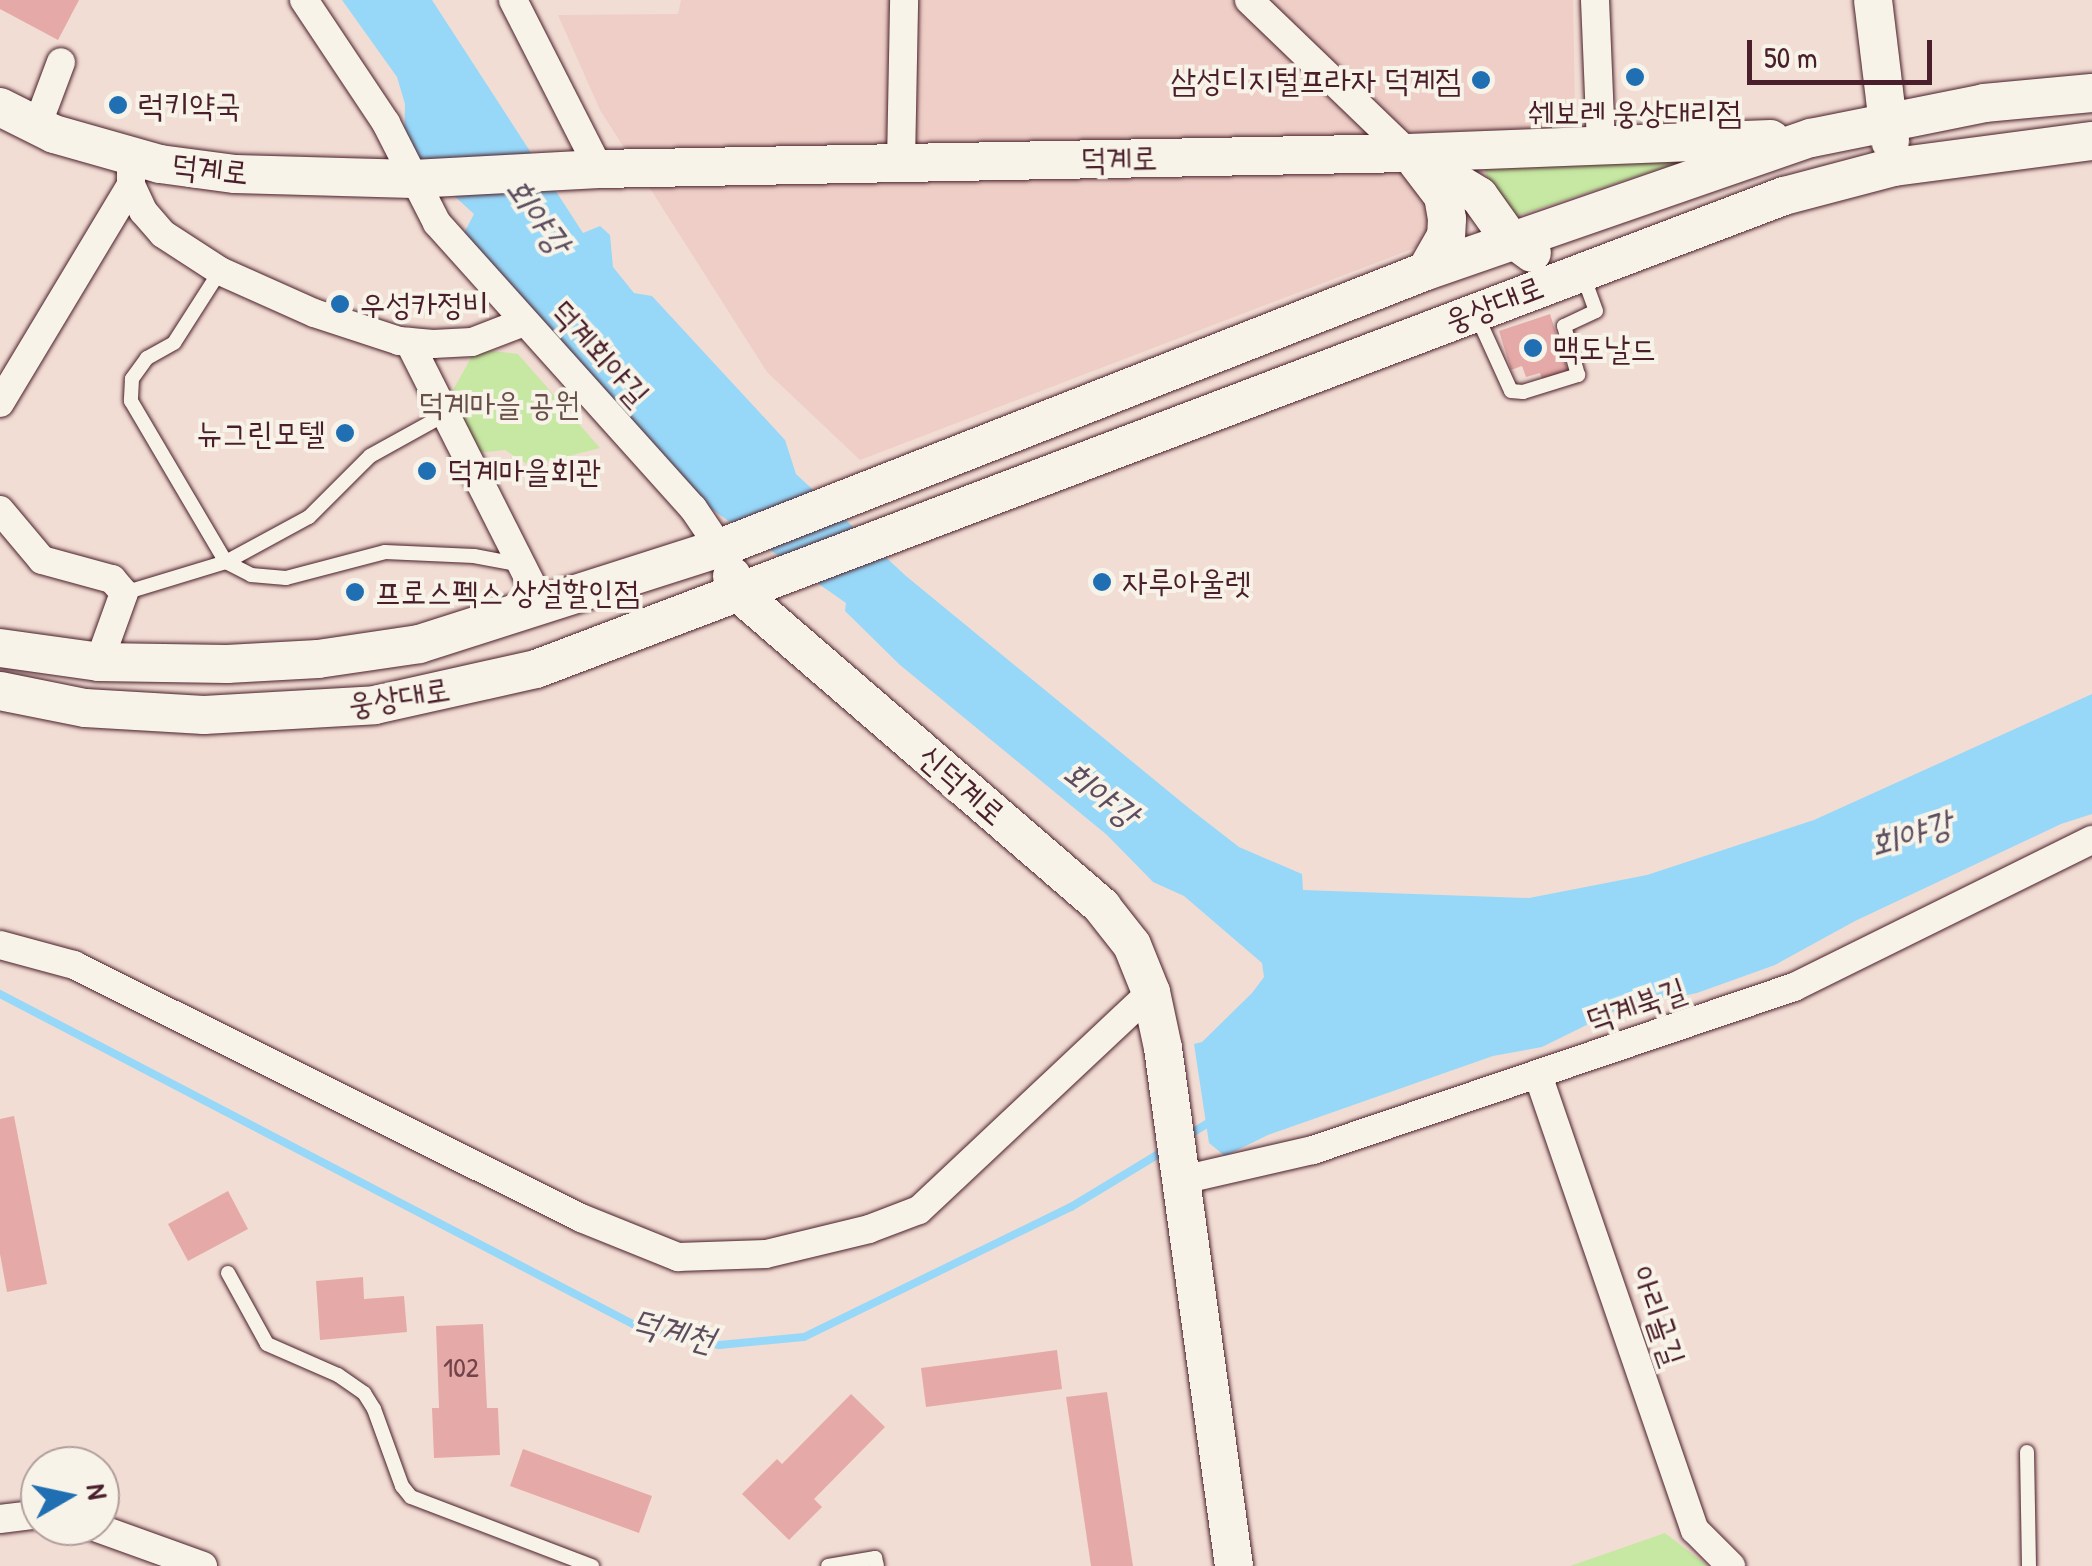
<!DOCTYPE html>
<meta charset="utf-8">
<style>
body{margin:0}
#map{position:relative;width:2092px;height:1566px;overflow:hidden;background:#f2ddd4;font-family:"Patrick Hand","Poor Story",sans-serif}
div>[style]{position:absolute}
.built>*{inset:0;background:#eecec6}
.green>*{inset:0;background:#c6e8a2}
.water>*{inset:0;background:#97d8f9}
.stream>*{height:8px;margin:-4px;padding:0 4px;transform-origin:4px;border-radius:4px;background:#97d8f9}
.building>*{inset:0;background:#e5aaa7}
.roads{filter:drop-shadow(0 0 2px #4a1f2b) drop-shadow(0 0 2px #4a1f2b)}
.lane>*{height:14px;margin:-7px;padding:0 7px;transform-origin:7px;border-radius:7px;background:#f7f3e8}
.street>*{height:28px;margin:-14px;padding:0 14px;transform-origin:14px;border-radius:14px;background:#f7f3e8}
.secondary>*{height:38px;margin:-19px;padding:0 19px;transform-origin:19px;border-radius:19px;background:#f7f3e8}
.dots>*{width:28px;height:28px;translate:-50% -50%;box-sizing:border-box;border:5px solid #f7f3e8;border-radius:50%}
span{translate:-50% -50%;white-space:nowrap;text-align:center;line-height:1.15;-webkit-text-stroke:8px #f7f3e8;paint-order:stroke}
.number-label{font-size:28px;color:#71424a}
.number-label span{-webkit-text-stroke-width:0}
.poi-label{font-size:32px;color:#4a1f2b}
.right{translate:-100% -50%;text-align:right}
.left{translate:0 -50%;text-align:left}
.street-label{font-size:32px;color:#4a1f2b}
.park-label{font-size:32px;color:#695149}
.water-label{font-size:35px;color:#5d4d5e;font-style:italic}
.north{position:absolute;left:20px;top:1446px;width:100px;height:100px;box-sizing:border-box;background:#f7f3e8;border:2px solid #b29e9c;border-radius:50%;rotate:81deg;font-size:28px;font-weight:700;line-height:40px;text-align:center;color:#4a1f2b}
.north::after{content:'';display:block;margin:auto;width:35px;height:45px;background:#1f6fb2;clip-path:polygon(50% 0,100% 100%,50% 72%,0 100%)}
.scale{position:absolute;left:1747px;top:40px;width:185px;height:45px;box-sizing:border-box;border:5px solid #4a1f2b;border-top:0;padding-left:12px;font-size:30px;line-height:35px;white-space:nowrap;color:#4a1f2b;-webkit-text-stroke:8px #f7f3e8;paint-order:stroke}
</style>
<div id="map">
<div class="built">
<i style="clip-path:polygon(681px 0,1573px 0,1575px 111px,1561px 127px,1419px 133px,1430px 234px,1420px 246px,860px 460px,767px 372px,600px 110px,558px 15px,678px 14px)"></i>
</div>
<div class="green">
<i style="clip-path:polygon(1717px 150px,1513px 217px,1490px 188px,1482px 158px)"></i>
<i style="clip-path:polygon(476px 349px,518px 354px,600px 448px,530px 466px,505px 450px,460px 455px,440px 413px)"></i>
<i style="clip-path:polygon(1665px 1533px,1708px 1566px,1570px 1566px)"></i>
</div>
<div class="water">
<i style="clip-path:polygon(342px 0,432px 0,583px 233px,600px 226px,610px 235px,613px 267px,634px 293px,652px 296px,785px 440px,796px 474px,906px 576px,1190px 809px,1239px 847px,1302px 874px,1303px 890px,1529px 898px,1647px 875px,1814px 820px,2092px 694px,2092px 814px,2061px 824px,1855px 921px,1775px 965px,1697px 993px,1619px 1009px,1542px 1047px,1493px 1056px,1268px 1135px,1225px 1156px,1209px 1143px,1194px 1044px,1202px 1042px,1252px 993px,1264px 977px,1262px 963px,1184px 896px,1153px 882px,1107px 835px,900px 665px,845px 611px,846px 603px,710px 508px,462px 237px,474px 214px,404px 150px,405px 104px,397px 77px)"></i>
</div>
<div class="stream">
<i style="left:0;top:994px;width:726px;rotate:27.55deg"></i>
<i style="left:644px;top:1330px;width:76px;rotate:11.3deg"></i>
<i style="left:719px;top:1345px;width:85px;rotate:-5.4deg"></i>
<i style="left:804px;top:1337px;width:297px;rotate:-26deg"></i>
<i style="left:1071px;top:1207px;width:110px;rotate:-31.2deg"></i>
<i style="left:1185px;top:1137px;width:31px;rotate:-31deg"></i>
</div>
<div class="building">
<i style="clip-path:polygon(0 0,79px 0,58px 40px,0 9px)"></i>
<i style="clip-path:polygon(1550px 314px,1569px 374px,1543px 382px,1540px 373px,1526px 377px,1522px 366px,1511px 370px,1499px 331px)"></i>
<i style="clip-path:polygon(14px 1116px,47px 1284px,7px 1292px,0 1254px,0 1119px)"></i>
<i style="clip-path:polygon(228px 1191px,248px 1229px,188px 1261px,168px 1224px)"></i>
<i style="clip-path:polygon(363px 1277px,364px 1299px,404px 1296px,407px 1332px,320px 1340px,316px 1281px)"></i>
<i style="clip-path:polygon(483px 1324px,487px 1408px,498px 1408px,500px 1455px,434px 1458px,432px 1408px,439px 1408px,436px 1326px)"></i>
<i style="clip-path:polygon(1057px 1350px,1062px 1389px,926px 1407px,921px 1368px)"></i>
<i style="clip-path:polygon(1107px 1392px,1133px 1566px,1091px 1566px,1066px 1397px)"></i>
<i style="clip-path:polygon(851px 1394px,885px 1427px,814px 1499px,822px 1507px,789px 1540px,742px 1494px,777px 1459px,782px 1464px)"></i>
<i style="clip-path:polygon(523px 1449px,652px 1496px,639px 1533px,510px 1486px)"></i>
</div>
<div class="roads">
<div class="lane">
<i style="left:220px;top:271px;width:85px;rotate:122.6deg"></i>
<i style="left:174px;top:343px;width:31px;rotate:151deg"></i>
<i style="left:147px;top:358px;width:26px;rotate:126deg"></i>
<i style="left:132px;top:379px;width:22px;rotate:93deg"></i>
<i style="left:131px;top:401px;width:187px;rotate:59.5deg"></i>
<i style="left:226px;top:562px;width:28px;rotate:27deg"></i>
<i style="left:251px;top:575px;width:35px;rotate:5deg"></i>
<i style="left:286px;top:578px;width:102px;rotate:-14.7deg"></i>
<i style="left:385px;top:552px;width:89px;rotate:2.6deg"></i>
<i style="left:474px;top:556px;width:48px;rotate:10.8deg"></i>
<i style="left:1477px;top:316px;width:82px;rotate:65.6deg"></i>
<i style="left:1511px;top:391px;width:12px;rotate:5deg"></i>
<i style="left:1523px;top:392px;width:58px;rotate:-17.2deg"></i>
<i style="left:1578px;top:375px;width:51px;rotate:-105.9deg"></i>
<i style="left:1564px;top:326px;width:35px;rotate:-25deg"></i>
<i style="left:1596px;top:311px;width:38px;rotate:-110deg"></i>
<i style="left:124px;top:593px;width:107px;rotate:-16.9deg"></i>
<i style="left:226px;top:562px;width:94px;rotate:-28.5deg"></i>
<i style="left:309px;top:517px;width:86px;rotate:-45deg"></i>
<i style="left:370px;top:456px;width:87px;rotate:-28.9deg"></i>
<i style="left:228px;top:1273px;width:81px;rotate:61.2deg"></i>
<i style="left:267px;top:1344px;width:77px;rotate:23.6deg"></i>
<i style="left:338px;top:1375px;width:32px;rotate:35deg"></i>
<i style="left:364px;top:1393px;width:19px;rotate:58deg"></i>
<i style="left:374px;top:1409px;width:82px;rotate:70deg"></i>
<i style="left:402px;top:1486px;width:14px;rotate:51deg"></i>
<i style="left:411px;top:1497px;width:194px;rotate:20.9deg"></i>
<i style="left:2027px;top:1452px;width:114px;rotate:89deg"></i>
<i style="left:828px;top:1566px;width:48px;rotate:-9.7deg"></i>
<i style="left:875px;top:1558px;width:8px;rotate:76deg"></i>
</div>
<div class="street">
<i style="left:304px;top:0;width:148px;rotate:56.3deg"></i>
<i style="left:386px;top:123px;width:112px;rotate:63deg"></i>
<i style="left:437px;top:223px;width:383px;rotate:48.1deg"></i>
<i style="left:693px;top:508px;width:48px;rotate:56deg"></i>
<i style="left:513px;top:0;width:190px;rotate:63deg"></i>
<i style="left:1249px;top:0;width:221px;rotate:43.9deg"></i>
<i style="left:1595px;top:0;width:143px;rotate:87.6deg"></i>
<i style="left:37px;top:126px;width:68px;rotate:-69.4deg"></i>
<i style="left:131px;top:155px;width:30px;rotate:90deg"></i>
<i style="left:131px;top:185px;width:29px;rotate:65deg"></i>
<i style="left:143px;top:211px;width:30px;rotate:49deg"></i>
<i style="left:163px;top:234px;width:68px;rotate:33deg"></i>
<i style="left:220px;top:271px;width:103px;rotate:24.1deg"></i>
<i style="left:314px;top:313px;width:89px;rotate:18.2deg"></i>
<i style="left:399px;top:341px;width:34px;rotate:5deg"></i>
<i style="left:433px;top:344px;width:39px;rotate:-3deg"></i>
<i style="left:472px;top:342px;width:56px;rotate:-21deg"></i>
<i style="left:901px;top:163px;width:163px;rotate:-88.9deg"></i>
<i style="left:409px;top:342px;width:295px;rotate:63.2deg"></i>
<i style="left:0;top:403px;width:254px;rotate:-59deg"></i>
<i style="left:0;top:510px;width:65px;rotate:50deg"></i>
<i style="left:42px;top:560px;width:73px;rotate:15.2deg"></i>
<i style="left:112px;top:579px;width:18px;rotate:49deg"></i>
<i style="left:124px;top:593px;width:73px;rotate:109.9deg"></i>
<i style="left:0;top:945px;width:77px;rotate:15.1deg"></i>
<i style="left:74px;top:965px;width:567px;rotate:26.52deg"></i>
<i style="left:581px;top:1218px;width:105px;rotate:21.9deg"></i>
<i style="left:678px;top:1257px;width:88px;rotate:-2deg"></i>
<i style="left:766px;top:1254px;width:106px;rotate:-13.6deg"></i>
<i style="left:869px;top:1229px;width:53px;rotate:-20.8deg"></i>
<i style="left:919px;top:1210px;width:318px;rotate:-43.2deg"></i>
<i style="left:1538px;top:1075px;width:481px;rotate:71deg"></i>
<i style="left:1695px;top:1530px;width:51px;rotate:45deg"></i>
<i style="left:1182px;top:1180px;width:134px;rotate:-12.9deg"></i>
<i style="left:1313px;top:1150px;width:508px;rotate:-18.72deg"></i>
<i style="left:1794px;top:987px;width:332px;rotate:-26.3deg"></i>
<i style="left:0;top:1519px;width:40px;rotate:-7.1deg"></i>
<i style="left:92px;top:1526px;width:118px;rotate:19.8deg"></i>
</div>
<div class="secondary">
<i style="left:1873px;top:0;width:142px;rotate:83.1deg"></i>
<i style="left:0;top:107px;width:60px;rotate:26.6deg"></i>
<i style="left:54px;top:134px;width:110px;rotate:15.8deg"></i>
<i style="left:160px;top:164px;width:76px;rotate:7.6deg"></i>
<i style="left:235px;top:174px;width:178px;rotate:1.6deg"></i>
<i style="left:413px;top:179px;width:186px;rotate:-3.1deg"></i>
<i style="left:599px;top:169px;width:809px;rotate:-1.13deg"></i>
<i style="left:1408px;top:153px;width:363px;rotate:-2.2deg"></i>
<i style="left:1408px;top:153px;width:83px;rotate:31.2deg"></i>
<i style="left:1479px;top:196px;width:47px;rotate:54.6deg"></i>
<i style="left:1506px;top:234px;width:32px;rotate:36deg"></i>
<i style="left:1417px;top:162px;width:43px;rotate:52.6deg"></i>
<i style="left:1443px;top:196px;width:23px;rotate:80deg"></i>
<i style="left:1447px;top:219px;width:17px;rotate:93deg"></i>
<i style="left:1446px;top:236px;width:40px;rotate:119.7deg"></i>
<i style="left:732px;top:576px;width:20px;rotate:66deg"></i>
<i style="left:740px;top:594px;width:479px;rotate:40.8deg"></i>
<i style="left:1102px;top:907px;width:48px;rotate:51.7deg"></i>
<i style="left:1132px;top:945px;width:51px;rotate:68deg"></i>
<i style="left:1151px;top:992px;width:57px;rotate:77.9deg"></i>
<i style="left:1163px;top:1048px;width:523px;rotate:82.2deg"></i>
<i style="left:0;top:648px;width:100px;rotate:8deg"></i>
<i style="left:99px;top:662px;width:128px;rotate:0.9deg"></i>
<i style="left:227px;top:664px;width:91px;rotate:-3.1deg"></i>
<i style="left:318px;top:659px;width:102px;rotate:-8.4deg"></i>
<i style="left:419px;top:644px;width:316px;rotate:-17.7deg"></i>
<i style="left:720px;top:548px;width:758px;rotate:-21.42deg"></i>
<i style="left:1426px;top:271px;width:407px;rotate:-19.1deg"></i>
<i style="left:1811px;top:138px;width:177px;rotate:-11.4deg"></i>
<i style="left:1984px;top:103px;width:108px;rotate:-5.3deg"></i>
<i style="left:0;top:691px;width:87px;rotate:11.3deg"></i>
<i style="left:85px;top:708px;width:119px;rotate:3.4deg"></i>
<i style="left:204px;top:715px;width:171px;rotate:-3.3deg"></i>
<i style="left:375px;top:705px;width:165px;rotate:-12.6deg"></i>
<i style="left:536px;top:669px;width:1335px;rotate:-20.76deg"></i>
<i style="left:1784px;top:196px;width:114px;rotate:-14.8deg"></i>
<i style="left:1894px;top:167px;width:200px;rotate:-7.5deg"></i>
</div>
</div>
<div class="dots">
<i style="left:1635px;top:77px;background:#1f6fb2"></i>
<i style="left:1481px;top:80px;background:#1f6fb2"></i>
<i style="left:118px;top:105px;background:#1f6fb2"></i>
<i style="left:340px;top:304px;background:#1f6fb2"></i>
<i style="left:1533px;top:348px;background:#1f6fb2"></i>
<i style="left:345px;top:433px;background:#1f6fb2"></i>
<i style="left:427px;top:471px;background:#1f6fb2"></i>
<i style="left:1102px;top:582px;background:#1f6fb2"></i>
<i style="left:355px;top:592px;background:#1f6fb2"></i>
</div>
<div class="number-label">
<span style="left:461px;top:1367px">102</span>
</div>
<div class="poi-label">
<span class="right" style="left:1461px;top:80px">삼성디지털프라자 덕계점</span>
<span class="left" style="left:138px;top:105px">럭키약국</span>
<span style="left:1635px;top:112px">쉐보레 웅상대리점</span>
<span class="left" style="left:360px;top:304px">우성카정비</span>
<span class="left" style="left:1553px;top:348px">맥도날드</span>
<span class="right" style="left:325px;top:433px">뉴그린모텔</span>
<span class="left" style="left:447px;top:471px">덕계마을회관</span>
<span class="left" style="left:1122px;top:582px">자루아울렛</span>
<span class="left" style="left:375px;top:592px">프로스펙스 상설할인점</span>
</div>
<div class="street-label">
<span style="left:1119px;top:159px;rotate:-1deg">덕계로</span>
<span style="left:210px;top:169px;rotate:6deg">덕계로</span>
<span style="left:1494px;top:304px;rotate:-21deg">웅상대로</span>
<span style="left:600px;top:353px;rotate:48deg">덕계회야길</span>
<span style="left:399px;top:697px;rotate:-9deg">웅상대로</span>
<span style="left:962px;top:785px;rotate:41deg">신덕계로</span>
<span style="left:1636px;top:1005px;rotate:-19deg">덕계북길</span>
<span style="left:1658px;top:1316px;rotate:71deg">아리골길</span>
</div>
<div class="park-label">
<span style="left:499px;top:404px">덕계마을 공원</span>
</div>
<div class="water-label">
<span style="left:538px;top:216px;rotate:54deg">회야강</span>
<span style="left:1101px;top:794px;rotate:37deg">회야강</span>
<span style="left:1911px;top:834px;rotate:-17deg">회야강</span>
<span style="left:673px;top:1330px;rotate:14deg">덕계천</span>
</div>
<div class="north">N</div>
<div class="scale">50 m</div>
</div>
